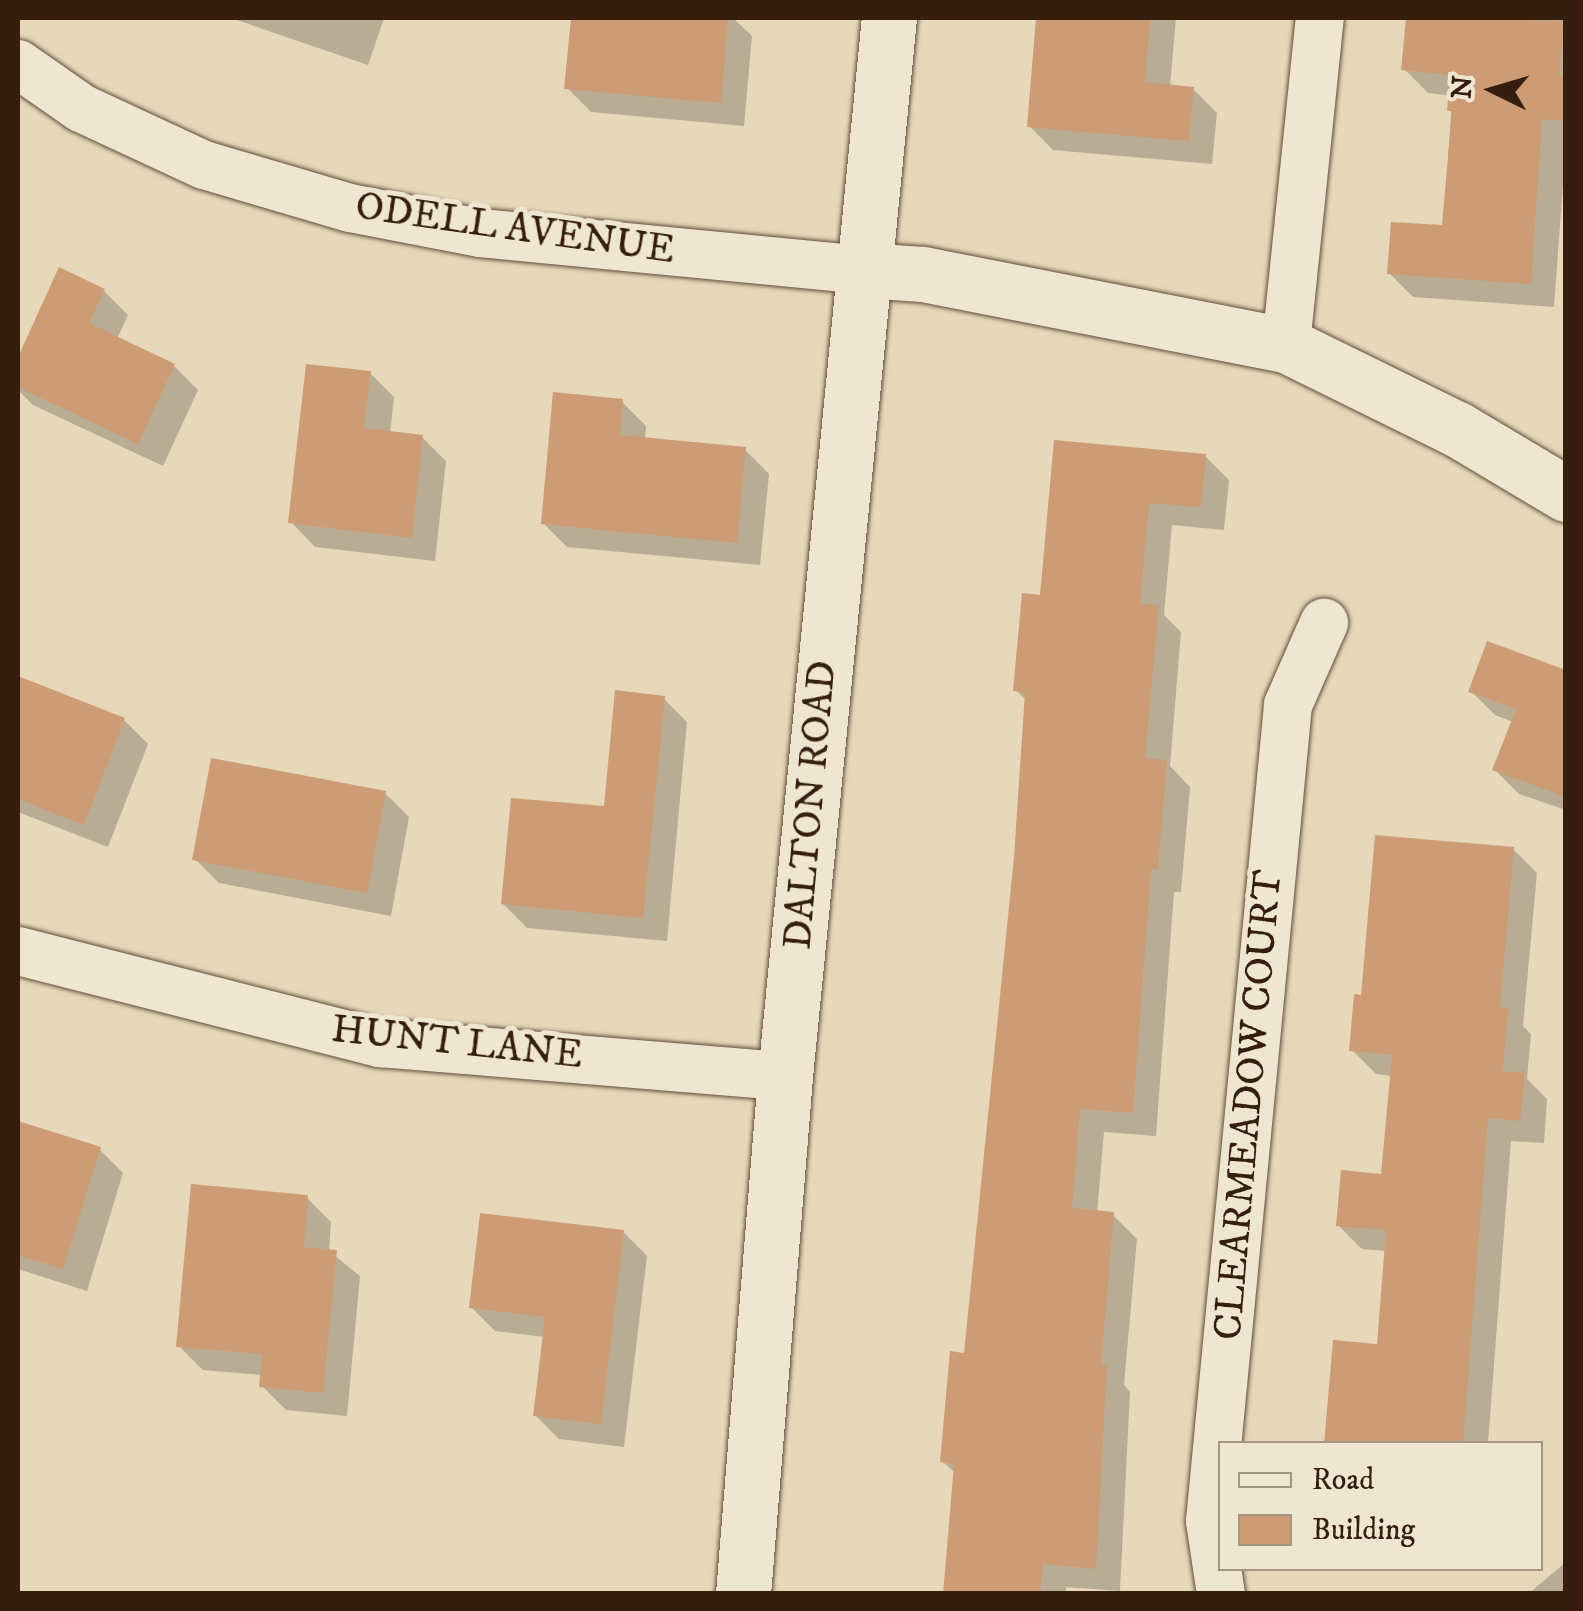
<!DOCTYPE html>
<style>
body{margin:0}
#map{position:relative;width:1583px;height:1611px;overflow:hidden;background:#e6d8b9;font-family:"IM FELL DW Pica",serif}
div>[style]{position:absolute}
.shadow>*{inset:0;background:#0003}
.building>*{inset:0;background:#ce9c74}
.roads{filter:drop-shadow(0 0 2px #614c39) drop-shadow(0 0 2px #614c39)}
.street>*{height:48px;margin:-24px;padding:0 24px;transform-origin:24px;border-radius:24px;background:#efe6d2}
.secondary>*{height:55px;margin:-27.5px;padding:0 27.5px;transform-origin:27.5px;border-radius:27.5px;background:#efe6d2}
span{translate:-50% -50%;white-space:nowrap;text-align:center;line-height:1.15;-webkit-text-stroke:10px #efe6d2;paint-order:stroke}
.street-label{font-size:40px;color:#351e0e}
.frame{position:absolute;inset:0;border:20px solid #351e0e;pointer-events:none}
.legend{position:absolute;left:1218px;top:1441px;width:325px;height:130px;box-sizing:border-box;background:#efe6d2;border:2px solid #a59684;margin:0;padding:12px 18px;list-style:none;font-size:30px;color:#351e0e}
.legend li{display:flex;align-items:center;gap:20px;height:50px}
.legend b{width:50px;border:2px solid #a59684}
.north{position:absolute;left:1443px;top:40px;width:100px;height:100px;-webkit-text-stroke:8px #efe6d2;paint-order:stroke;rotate:275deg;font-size:28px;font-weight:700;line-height:40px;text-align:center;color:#351e0e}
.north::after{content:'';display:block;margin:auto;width:35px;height:45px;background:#351e0e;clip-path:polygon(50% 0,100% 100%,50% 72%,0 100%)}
</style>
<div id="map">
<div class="shadow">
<i style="clip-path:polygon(231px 18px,384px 18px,368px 65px)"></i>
<i style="clip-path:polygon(574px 18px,733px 18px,752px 36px,744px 126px,591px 112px,567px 88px)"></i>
<i style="clip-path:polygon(1039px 18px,1225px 18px,1176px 18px,1170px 87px,1193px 89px,1217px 113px,1212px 164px,1053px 150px,1029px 126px)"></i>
<i style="clip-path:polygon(1408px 18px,1566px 18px,1566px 144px,1554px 307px,1413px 297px,1389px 273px,1444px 228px,1452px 96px,1428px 93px,1404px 69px)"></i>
<i style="clip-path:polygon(60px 271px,104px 291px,128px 315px,117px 339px,174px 366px,198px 390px,163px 466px,33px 405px,18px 390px,18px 363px)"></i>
<i style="clip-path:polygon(370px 373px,394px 397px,390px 434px,422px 437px,446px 461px,435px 561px,315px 547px,291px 522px)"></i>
<i style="clip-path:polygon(622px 402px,646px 426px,645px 440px,745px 450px,769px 474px,760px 565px,567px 547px,543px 523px)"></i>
<i style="clip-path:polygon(1056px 443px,1205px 456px,1229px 480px,1224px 530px,1172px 525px,1164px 615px,1181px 632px,1170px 766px,1190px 787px,1181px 892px,1174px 892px,1156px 1136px,1104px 1132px,1097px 1213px,1113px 1215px,1137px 1239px,1124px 1385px,1130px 1392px,1120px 1591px,1066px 1587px,1066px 1594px,945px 1594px,956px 1474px,943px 1462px,966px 1355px,1016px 857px,1027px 701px,1016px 690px,1043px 598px)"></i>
<i style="clip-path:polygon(1566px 673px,1566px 810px,1519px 794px,1495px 770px,1513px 722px,1495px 715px,1471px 691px)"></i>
<i style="clip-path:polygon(18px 679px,124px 720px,148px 744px,108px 847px,18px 812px)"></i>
<i style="clip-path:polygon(663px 698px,687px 722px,667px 941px,527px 928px,503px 904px,606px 809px)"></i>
<i style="clip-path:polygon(385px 793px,409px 817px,391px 916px,219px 883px,195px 859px)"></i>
<i style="clip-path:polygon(1513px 849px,1537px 873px,1523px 1026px,1531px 1034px,1527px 1079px,1547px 1099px,1544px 1143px,1511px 1141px,1488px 1444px,1326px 1444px,1379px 1347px,1387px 1251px,1362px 1249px,1338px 1225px,1384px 1176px,1392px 1076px,1376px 1074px,1352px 1050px,1363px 997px)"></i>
<i style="clip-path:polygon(18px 1124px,99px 1149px,123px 1173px,87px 1291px,18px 1269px)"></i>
<i style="clip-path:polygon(307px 1198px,331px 1222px,329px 1251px,360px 1276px,347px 1416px,286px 1410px,262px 1386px,263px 1375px,203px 1370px,179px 1346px)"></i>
<i style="clip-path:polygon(623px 1232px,647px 1256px,624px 1447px,559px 1439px,535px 1415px,545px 1337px,495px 1331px,471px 1307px)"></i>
<i style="clip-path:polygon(1566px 1562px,1566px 1594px,1528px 1594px)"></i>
</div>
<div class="building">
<i style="clip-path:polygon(571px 18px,728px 18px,721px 103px,564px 89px)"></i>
<i style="clip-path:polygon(1036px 18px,1150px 18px,1145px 82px,1194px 87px,1189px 141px,1027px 127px)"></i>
<i style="clip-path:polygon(1406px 18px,1564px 21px,1559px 76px,1566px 76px,1566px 121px,1542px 119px,1531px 284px,1387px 274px,1391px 222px,1442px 225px,1452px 111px,1447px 111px,1450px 75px,1401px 70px)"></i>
<i style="clip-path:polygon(59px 267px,105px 289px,89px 323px,175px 364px,138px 444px,18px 387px,18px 357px)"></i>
<i style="clip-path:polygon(306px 364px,371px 371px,364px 428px,423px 435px,412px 538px,288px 523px)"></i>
<i style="clip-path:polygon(553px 392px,623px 399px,620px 435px,746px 447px,737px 543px,541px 524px)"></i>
<i style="clip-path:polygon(1054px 440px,1206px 454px,1201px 507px,1149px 503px,1140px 604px,1159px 605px,1145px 758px,1167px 760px,1158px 869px,1151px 869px,1133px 1113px,1080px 1109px,1072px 1208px,1114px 1212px,1101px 1365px,1107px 1365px,1096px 1569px,1043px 1564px,1040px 1594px,943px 1594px,954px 1464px,940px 1462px,950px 1351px,964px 1353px,1014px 857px,1025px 692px,1013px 691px,1022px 593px,1040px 595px)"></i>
<i style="clip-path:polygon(1487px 641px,1566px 670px,1566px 797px,1492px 770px,1516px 709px,1468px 692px)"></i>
<i style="clip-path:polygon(18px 676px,125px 718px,84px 825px,18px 799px)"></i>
<i style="clip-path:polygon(615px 690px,665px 696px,643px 918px,501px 904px,511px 798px,604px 806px)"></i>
<i style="clip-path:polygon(211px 758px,386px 791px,367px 893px,192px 860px)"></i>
<i style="clip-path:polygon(1375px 835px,1514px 847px,1500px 1007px,1508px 1008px,1503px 1071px,1525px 1073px,1520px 1121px,1488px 1118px,1463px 1444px,1324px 1444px,1333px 1340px,1377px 1344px,1386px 1230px,1336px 1226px,1341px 1170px,1381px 1174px,1392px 1055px,1349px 1051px,1354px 994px,1361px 995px)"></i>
<i style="clip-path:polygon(18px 1121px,101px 1147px,63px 1269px,18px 1255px)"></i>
<i style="clip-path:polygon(191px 1184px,308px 1195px,304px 1247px,337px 1250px,323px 1393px,259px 1387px,262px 1354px,176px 1347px)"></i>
<i style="clip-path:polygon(480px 1213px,624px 1230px,601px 1424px,533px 1416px,545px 1317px,469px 1308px)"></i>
</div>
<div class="roads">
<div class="street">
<i style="left:18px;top:64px;width:77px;rotate:34.9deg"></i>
<i style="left:81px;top:108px;width:136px;rotate:24.9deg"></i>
<i style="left:204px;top:165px;width:152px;rotate:16.4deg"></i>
<i style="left:350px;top:208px;width:132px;rotate:10.9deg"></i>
<i style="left:480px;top:233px;width:385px;rotate:5.5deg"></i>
<i style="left:1286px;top:345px;width:329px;rotate:-84.1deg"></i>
<i style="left:18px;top:951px;width:374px;rotate:14.3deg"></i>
<i style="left:380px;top:1043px;width:406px;rotate:4.7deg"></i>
<i style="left:1221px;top:1594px;width:74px;rotate:-98.6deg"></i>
<i style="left:1210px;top:1521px;width:820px;rotate:-84.54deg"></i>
<i style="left:1288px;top:705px;width:90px;rotate:-66.3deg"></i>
</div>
<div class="secondary">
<i style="left:863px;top:270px;width:60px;rotate:3.8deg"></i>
<i style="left:923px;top:274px;width:370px;rotate:11.1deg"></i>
<i style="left:1286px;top:345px;width:191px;rotate:26.2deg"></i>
<i style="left:1457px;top:429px;width:127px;rotate:30.8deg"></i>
<i style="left:743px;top:1594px;width:520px;rotate:-85.36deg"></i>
<i style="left:785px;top:1076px;width:1063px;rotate:-84.39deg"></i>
</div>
</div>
<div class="street-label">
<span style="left:515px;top:229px;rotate:8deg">ODELL AVENUE</span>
<span style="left:811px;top:805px;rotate:-85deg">DALTON ROAD</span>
<span style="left:457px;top:1043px;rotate:6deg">HUNT LANE</span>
<span style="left:1249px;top:1105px;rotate:-85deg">CLEARMEADOW COURT</span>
</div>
<div class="frame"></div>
<ul class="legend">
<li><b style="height:12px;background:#efe6d2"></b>Road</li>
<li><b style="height:28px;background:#ce9c74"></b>Building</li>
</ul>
<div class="north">N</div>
</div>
